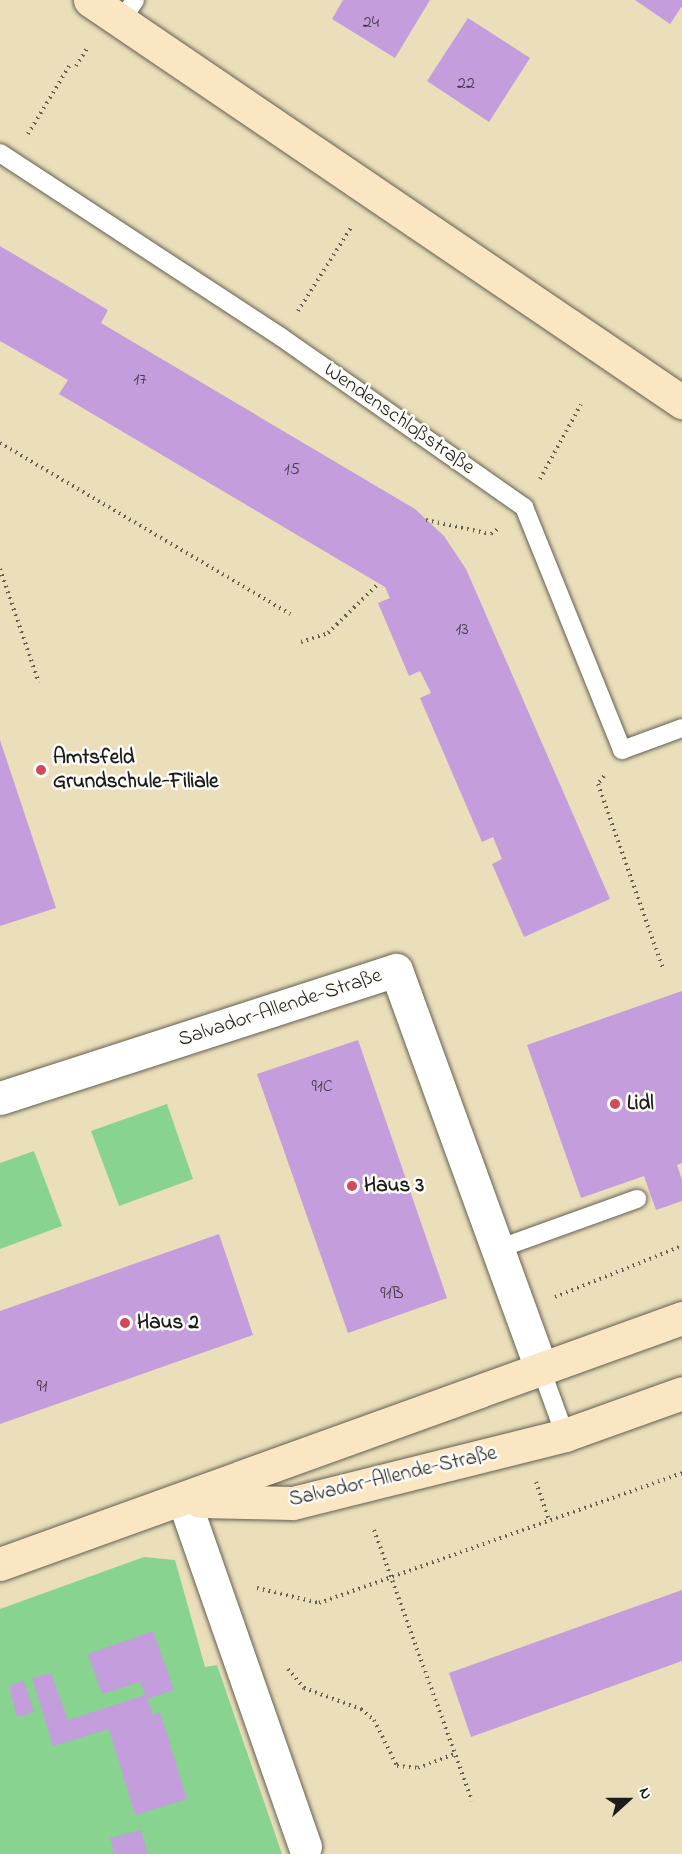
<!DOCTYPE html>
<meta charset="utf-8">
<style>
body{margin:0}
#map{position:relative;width:682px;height:1854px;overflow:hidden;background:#eadfba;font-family:"Indie Flower",sans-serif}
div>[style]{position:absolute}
.green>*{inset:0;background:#88d390}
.building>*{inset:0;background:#c49ddc}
.path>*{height:4px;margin-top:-2px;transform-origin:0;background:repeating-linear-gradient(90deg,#646053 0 1.5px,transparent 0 6px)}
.roads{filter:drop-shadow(0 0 2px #646053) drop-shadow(0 0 2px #646053)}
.lane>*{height:18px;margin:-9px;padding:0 9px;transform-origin:9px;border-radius:9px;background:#fff}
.street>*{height:33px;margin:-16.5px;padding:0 16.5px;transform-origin:16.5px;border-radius:16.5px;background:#fff}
.secondary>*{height:33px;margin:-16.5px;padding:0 16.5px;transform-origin:16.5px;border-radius:16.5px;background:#fbe6c4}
.dots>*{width:16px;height:16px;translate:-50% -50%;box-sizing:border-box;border:3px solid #fdfcf7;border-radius:50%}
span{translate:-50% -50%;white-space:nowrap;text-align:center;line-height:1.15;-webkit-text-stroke:5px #fdfcf7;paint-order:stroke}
.number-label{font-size:18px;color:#463c4c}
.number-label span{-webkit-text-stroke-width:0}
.street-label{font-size:21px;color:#1c1c1c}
.poi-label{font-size:21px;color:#1c1c1c;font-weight:700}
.left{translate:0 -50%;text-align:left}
.north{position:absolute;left:598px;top:1770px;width:60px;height:60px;-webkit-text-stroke:4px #fdfcf7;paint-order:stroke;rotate:69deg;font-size:16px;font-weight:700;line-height:24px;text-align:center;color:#1c1c1c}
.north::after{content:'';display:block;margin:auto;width:21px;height:27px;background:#1c1c1c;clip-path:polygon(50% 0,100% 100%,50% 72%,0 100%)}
</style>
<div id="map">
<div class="green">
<i style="clip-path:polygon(167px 1104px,193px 1179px,119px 1206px,91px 1131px)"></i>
<i style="clip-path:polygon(34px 1151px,62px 1226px,0 1249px,0 1163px)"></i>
<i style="clip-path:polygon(144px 1557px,175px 1560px,205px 1667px,217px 1665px,282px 1854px,0 1854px,0 1609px)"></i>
</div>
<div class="building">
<i style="clip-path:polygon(343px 0,430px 0,395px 58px,332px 19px)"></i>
<i style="clip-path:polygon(635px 0,682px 0,682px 6px,670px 24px)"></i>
<i style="clip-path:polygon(468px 18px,530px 58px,489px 122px,427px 81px)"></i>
<i style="clip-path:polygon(0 246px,108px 310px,101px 323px,415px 509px,444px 536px,466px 569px,610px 899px,524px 937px,492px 864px,502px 859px,493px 837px,482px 842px,420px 698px,431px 693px,420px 671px,409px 676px,378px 603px,390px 598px,385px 587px,59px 394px,68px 380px,0 341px)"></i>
<i style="clip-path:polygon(0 740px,56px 908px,0 926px)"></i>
<i style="clip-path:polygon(682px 991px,682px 1163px,677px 1165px,682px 1180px,682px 1201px,656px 1210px,644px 1176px,581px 1198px,527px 1045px)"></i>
<i style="clip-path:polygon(358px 1040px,447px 1298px,348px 1333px,257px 1074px)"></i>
<i style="clip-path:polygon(219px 1234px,253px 1335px,0 1424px,0 1311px)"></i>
<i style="clip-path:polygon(682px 1590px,682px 1661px,471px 1737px,449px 1673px)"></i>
<i style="clip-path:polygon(153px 1631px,174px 1690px,147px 1699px,153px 1715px,160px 1712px,187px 1799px,135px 1815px,109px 1729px,53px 1746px,32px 1678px,51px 1673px,68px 1720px,145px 1695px,140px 1682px,102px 1694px,88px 1654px)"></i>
<i style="clip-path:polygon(24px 1681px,34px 1712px,17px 1717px,9px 1686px)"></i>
<i style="clip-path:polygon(141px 1830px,148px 1854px,114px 1854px,110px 1838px)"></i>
</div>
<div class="path">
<i style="left:76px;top:66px;width:22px;rotate:-58deg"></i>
<i style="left:28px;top:134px;width:83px;rotate:-58.8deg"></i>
<i style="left:298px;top:311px;width:101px;rotate:-57.6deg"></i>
<i style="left:0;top:443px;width:337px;rotate:30.5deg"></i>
<i style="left:540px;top:479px;width:85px;rotate:-61.3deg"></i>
<i style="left:426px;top:520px;width:66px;rotate:12.2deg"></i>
<i style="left:491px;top:534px;width:10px;rotate:-37deg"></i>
<i style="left:0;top:569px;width:120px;rotate:71.1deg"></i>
<i style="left:301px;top:642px;width:28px;rotate:-18deg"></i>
<i style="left:328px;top:633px;width:71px;rotate:-44.4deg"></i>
<i style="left:604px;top:776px;width:10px;rotate:127deg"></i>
<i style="left:598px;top:784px;width:196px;rotate:70.6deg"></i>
<i style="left:555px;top:1297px;width:137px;rotate:-21.9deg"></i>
<i style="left:536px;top:1482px;width:40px;rotate:71.1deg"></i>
<i style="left:374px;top:1530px;width:288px;rotate:70.1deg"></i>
<i style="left:257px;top:1588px;width:64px;rotate:13.6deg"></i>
<i style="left:319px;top:1603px;width:386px;rotate:-19.7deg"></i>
<i style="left:288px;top:1669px;width:25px;rotate:50deg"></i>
<i style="left:304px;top:1688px;width:61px;rotate:20.2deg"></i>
<i style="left:361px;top:1709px;width:17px;rotate:40deg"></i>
<i style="left:374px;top:1720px;width:51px;rotate:63.4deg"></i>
<i style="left:397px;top:1766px;width:21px;rotate:5deg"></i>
<i style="left:418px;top:1768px;width:40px;rotate:-21deg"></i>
</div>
<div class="roads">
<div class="lane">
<i style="left:121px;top:21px;width:25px;rotate:-56deg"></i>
<i style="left:0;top:153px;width:336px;rotate:33.2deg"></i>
<i style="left:281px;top:337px;width:297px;rotate:35deg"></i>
<i style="left:524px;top:507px;width:262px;rotate:68deg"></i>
<i style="left:622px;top:750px;width:64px;rotate:-20.1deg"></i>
<i style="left:498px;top:1249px;width:148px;rotate:-19.8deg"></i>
<i style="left:541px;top:1369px;width:70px;rotate:70deg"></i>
</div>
<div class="street">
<i style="left:0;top:1098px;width:416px;rotate:-17.9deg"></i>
<i style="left:396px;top:970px;width:425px;rotate:70deg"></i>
<i style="left:184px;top:1501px;width:366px;rotate:70.7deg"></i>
</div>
<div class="secondary">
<i style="left:90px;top:0;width:716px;rotate:34.18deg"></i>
<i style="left:200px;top:1501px;width:93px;rotate:1.2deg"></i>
<i style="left:293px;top:1503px;width:280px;rotate:-14deg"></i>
<i style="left:565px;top:1435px;width:124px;rotate:-19.7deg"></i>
<i style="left:0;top:1564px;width:725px;rotate:-19.83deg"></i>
</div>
</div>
<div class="dots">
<i style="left:41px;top:770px;background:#d1495b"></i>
<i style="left:615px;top:1104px;background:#d1495b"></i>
<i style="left:352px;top:1186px;background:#d1495b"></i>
<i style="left:125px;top:1323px;background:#d1495b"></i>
</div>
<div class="number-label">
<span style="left:371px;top:23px">24</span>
<span style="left:466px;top:84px">22</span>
<span style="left:140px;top:380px">17</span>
<span style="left:292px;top:470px">15</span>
<span style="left:462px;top:630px">13</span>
<span style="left:322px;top:1087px">91C</span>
<span style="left:392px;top:1294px">91B</span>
<span style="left:42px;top:1387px">91</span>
</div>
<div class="street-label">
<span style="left:399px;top:419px;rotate:35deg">Wendenschloßstraße</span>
<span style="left:280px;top:1008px;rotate:-18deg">Salvador-Allende-Straße</span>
<span style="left:393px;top:1477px;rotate:-13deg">Salvador-Allende-Straße</span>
</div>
<div class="poi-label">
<span class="left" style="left:53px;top:770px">Amtsfeld<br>Grundschule-Filiale</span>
<span class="left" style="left:627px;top:1104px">Lidl</span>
<span class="left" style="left:364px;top:1186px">Haus 3</span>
<span class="left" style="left:137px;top:1323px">Haus 2</span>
</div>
<div class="north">N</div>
</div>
